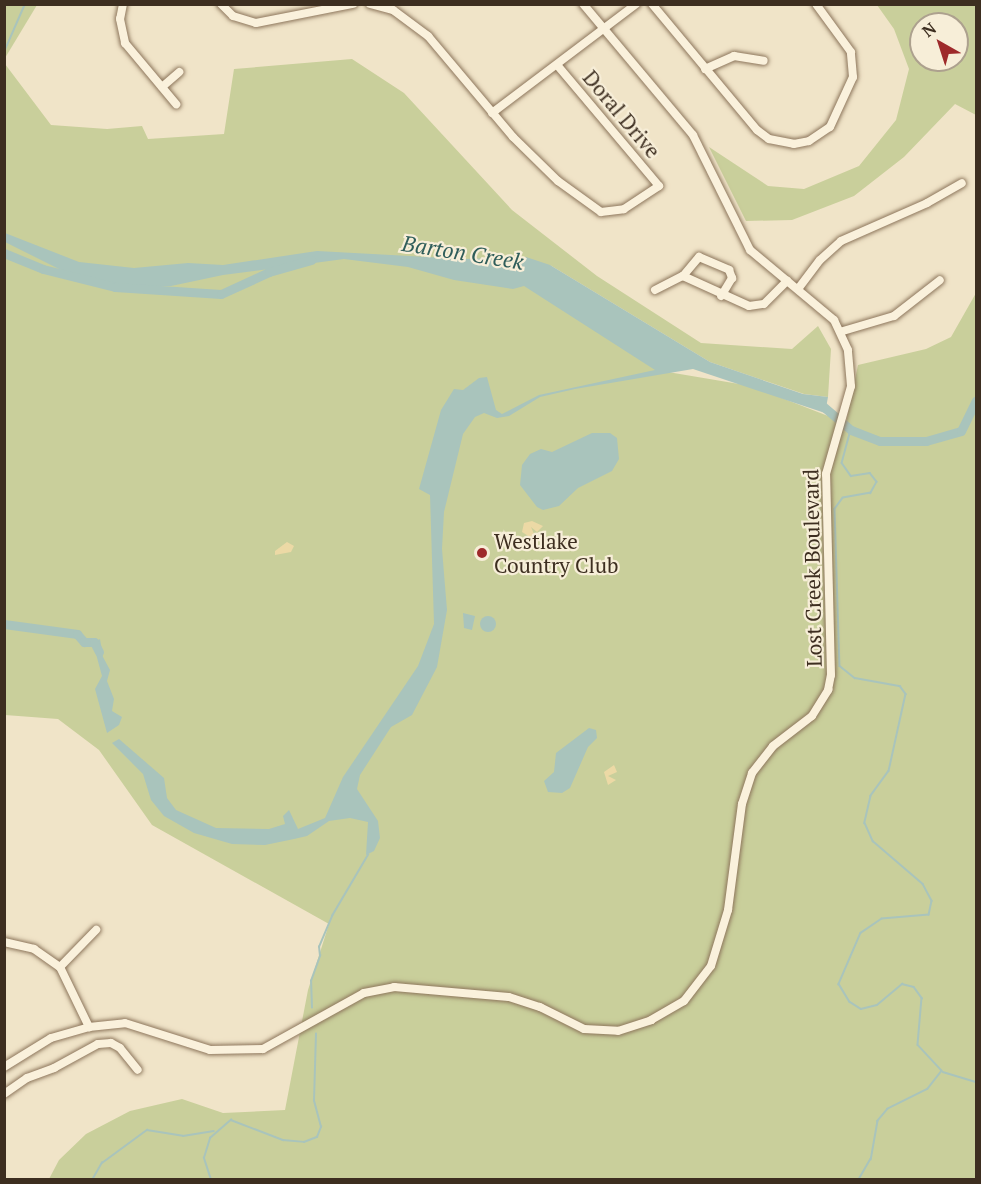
<!DOCTYPE html>
<style>
body{margin:0}
#map{position:relative;width:981px;height:1184px;overflow:hidden;background:#f0e4c8;font-family:"PT Serif",serif}
div>[style]{position:absolute}
.green>*{inset:0;background:#c9cf9b}
.sand>*{inset:0;background:#ecd9a5}
.water>*{inset:0;background:#a9c4bc}
.round{border-radius:50%}
.stream>*{height:1.5px;margin:-0.75px;padding:0 0.75px;transform-origin:0.75px;border-radius:0.75px;background:#a9c4bc}
.river>*{height:9px;margin:-4.5px;padding:0 4.5px;transform-origin:4.5px;border-radius:4.5px;background:#a9c4bc}
.roads{filter:drop-shadow(0 0 2px #8d765c) drop-shadow(0 0 2px #8d765c)}
.minor>*{height:8px;margin:-4px;padding:0 4px;transform-origin:4px;border-radius:4px;background:#faf1dc}
.dots>*{width:16px;height:16px;translate:-50% -50%;box-sizing:border-box;border:3px solid #f7eed8;border-radius:50%}
span{translate:-50% -50%;white-space:nowrap;text-align:center;line-height:1.15;-webkit-text-stroke:4.5px #f7eed8;paint-order:stroke}
.street-label{font-size:21px;color:#3d2e20}
.poi-label{font-size:21px;color:#3d2e20}
.left{translate:0 -50%;text-align:left}
.water-label{font-size:22px;color:#2f5d5a;font-style:italic}
.frame{position:absolute;inset:0;border:6px solid #3d2e20;pointer-events:none}
.north{position:absolute;left:909px;top:12px;width:60px;height:60px;box-sizing:border-box;background:#f7eed8;border:2px solid #ada18e;border-radius:50%;rotate:321deg;font-size:16px;font-weight:700;line-height:24px;text-align:center;color:#3d2e20}
.north::after{content:'';display:block;margin:auto;width:21px;height:27px;background:#9e2a2b;clip-path:polygon(50% 0,100% 100%,50% 72%,0 100%)}
</style>
<div id="map">
<div class="green">
<i style="clip-path:polygon(5px 4px,37px 5px,5px 58px,4px 5px)"></i>
<i style="clip-path:polygon(evenodd,877px 5px,976px 5px,976px 115px,955px 104px,904px 157px,854px 196px,792px 220px,746px 221px,709px 147px,768px 186px,804px 189px,859px 166px,896px 120px,909px 69px,894px 29px,877px 5px,921px 24px,957px 24px,957px 60px,921px 60px,921px 24px)"></i>
<i style="clip-path:polygon(352px 59px,404px 93px,512px 210px,597px 276px,701px 343px,792px 349px,818px 326px,831px 349px,828px 397px,804px 394px,710px 362px,550px 265px,656px 370px,751px 386px,846px 423px,858px 365px,926px 349px,951px 337px,976px 293px,976px 1179px,49px 1179px,59px 1160px,86px 1134px,130px 1111px,182px 1099px,223px 1113px,285px 1110px,308px 990px,329px 924px,152px 825px,99px 750px,58px 719px,5px 715px,5px 64px,51px 125px,107px 129px,142px 126px,148px 139px,224px 134px,234px 69px)"></i>
</div>
<div class="sand">
<i style="clip-path:polygon(532px 521px,543px 526px,537px 532px,531px 527px,534px 534px,530px 537px,522px 532px,524px 523px)"></i>
<i style="clip-path:polygon(287px 542px,294px 546px,291px 552px,275px 555px,275px 551px)"></i>
<i style="clip-path:polygon(614px 765px,617px 772px,608px 776px,616px 780px,608px 785px,604px 772px)"></i>
</div>
<div class="water">
<i style="clip-path:polygon(5px 233px,79px 262px,134px 268px,188px 263px,223px 265px,317px 251px,465px 259px,526px 257px,550px 265px,710px 362px,803px 394px,828px 397px,825px 413px,693px 369px,575px 389px,540px 397px,509px 416px,497px 418px,484px 413px,475px 417px,463px 434px,444px 512px,442px 549px,447px 610px,437px 667px,412px 715px,391px 727px,360px 775px,357px 789px,378px 821px,380px 838px,374px 851px,366px 855px,368px 822px,350px 818px,329px 821px,307px 836px,294px 839px,265px 845px,232px 844px,194px 833px,164px 816px,151px 800px,143px 774px,112px 743px,119px 739px,164px 778px,167px 798px,176px 810px,216px 828px,269px 829px,285px 824px,283px 816px,289px 810px,298px 829px,325px 818px,343px 777px,418px 666px,434px 624px,430px 495px,419px 489px,441px 410px,454px 389px,463px 390px,479px 378px,487px 377px,496px 410px,502px 414px,539px 395px,655px 370px,524px 286px,513px 289px,454px 280px,408px 267px,344px 259px,223px 275px,171px 286px,119px 287px,67px 273px,5px 242px)"></i>
<i style="clip-path:polygon(592px 433px,610px 433px,617px 438px,619px 459px,612px 471px,578px 488px,559px 506px,543px 510px,537px 507px,520px 485px,522px 465px,530px 454px,541px 449px,552px 452px)"></i>
<i style="clip-path:polygon(463px 613px,475px 616px,472px 630px,464px 628px)"></i>
<i class="round" style="left:480px;top:616px;width:16px;height:16px"></i>
<i style="clip-path:polygon(100px 639px,103px 657px,110px 670px,107px 681px,114px 699px,112px 711px,122px 717px,119px 725px,107px 733px,95px 689px,102px 676px,93px 643px)"></i>
<i style="clip-path:polygon(589px 728px,596px 730px,597px 738px,588px 747px,570px 788px,562px 793px,548px 792px,544px 781px,554px 772px,556px 753px)"></i>
</div>
<div class="stream">
<i style="left:4px;top:52px;width:52px;rotate:-66.4deg"></i>
<i style="left:851px;top:430px;width:34px;rotate:105deg"></i>
<i style="left:842px;top:463px;width:16px;rotate:55deg"></i>
<i style="left:851px;top:476px;width:19px;rotate:-9deg"></i>
<i style="left:870px;top:473px;width:11px;rotate:52deg"></i>
<i style="left:877px;top:482px;width:13px;rotate:119deg"></i>
<i style="left:871px;top:493px;width:28px;rotate:170deg"></i>
<i style="left:843px;top:498px;width:14px;rotate:126deg"></i>
<i style="left:835px;top:509px;width:157px;rotate:88.2deg"></i>
<i style="left:840px;top:666px;width:19px;rotate:39deg"></i>
<i style="left:855px;top:678px;width:46px;rotate:10.1deg"></i>
<i style="left:900px;top:686px;width:10px;rotate:53deg"></i>
<i style="left:906px;top:694px;width:79px;rotate:102.4deg"></i>
<i style="left:889px;top:771px;width:31px;rotate:126deg"></i>
<i style="left:871px;top:796px;width:28px;rotate:103deg"></i>
<i style="left:865px;top:823px;width:20px;rotate:66deg"></i>
<i style="left:873px;top:841px;width:66px;rotate:40.7deg"></i>
<i style="left:923px;top:884px;width:19px;rotate:62deg"></i>
<i style="left:932px;top:901px;width:14px;rotate:102deg"></i>
<i style="left:929px;top:915px;width:47px;rotate:175.1deg"></i>
<i style="left:882px;top:919px;width:25px;rotate:146deg"></i>
<i style="left:861px;top:933px;width:56px;rotate:113.3deg"></i>
<i style="left:839px;top:984px;width:21px;rotate:59deg"></i>
<i style="left:850px;top:1002px;width:13px;rotate:32deg"></i>
<i style="left:861px;top:1009px;width:16px;rotate:-14deg"></i>
<i style="left:877px;top:1005px;width:33px;rotate:-40deg"></i>
<i style="left:902px;top:984px;width:12px;rotate:14deg"></i>
<i style="left:914px;top:987px;width:14px;rotate:54deg"></i>
<i style="left:922px;top:998px;width:47px;rotate:94.9deg"></i>
<i style="left:918px;top:1045px;width:35px;rotate:47deg"></i>
<i style="left:942px;top:1071px;width:23px;rotate:128deg"></i>
<i style="left:928px;top:1089px;width:45px;rotate:153.4deg"></i>
<i style="left:888px;top:1109px;width:16px;rotate:130deg"></i>
<i style="left:878px;top:1121px;width:39px;rotate:100deg"></i>
<i style="left:871px;top:1159px;width:24px;rotate:120deg"></i>
<i style="left:312px;top:1008px;width:27px;rotate:-92deg"></i>
<i style="left:311px;top:981px;width:27px;rotate:-70deg"></i>
<i style="left:320px;top:956px;width:9px;rotate:-96deg"></i>
<i style="left:319px;top:947px;width:34px;rotate:-67deg"></i>
<i style="left:332px;top:916px;width:71px;rotate:-59.5deg"></i>
<i style="left:943px;top:1072px;width:34px;rotate:17deg"></i>
<i style="left:92px;top:1180px;width:20px;rotate:-60deg"></i>
<i style="left:102px;top:1163px;width:56px;rotate:-36.3deg"></i>
<i style="left:147px;top:1130px;width:36px;rotate:9deg"></i>
<i style="left:183px;top:1136px;width:31px;rotate:-9deg"></i>
<i style="left:211px;top:1180px;width:23px;rotate:-108deg"></i>
<i style="left:204px;top:1158px;width:21px;rotate:-73deg"></i>
<i style="left:210px;top:1138px;width:28px;rotate:-41deg"></i>
<i style="left:231px;top:1120px;width:56px;rotate:21deg"></i>
<i style="left:283px;top:1140px;width:21px;rotate:5deg"></i>
<i style="left:304px;top:1142px;width:14px;rotate:-21deg"></i>
<i style="left:317px;top:1137px;width:11px;rotate:-68deg"></i>
<i style="left:321px;top:1127px;width:27px;rotate:-105deg"></i>
<i style="left:314px;top:1101px;width:67px;rotate:-88.3deg"></i>
</div>
<div class="river">
<i style="left:4px;top:253px;width:42px;rotate:22.3deg"></i>
<i style="left:43px;top:269px;width:74px;rotate:14deg"></i>
<i style="left:115px;top:287px;width:106px;rotate:3.8deg"></i>
<i style="left:221px;top:294px;width:53px;rotate:-24.6deg"></i>
<i style="left:269px;top:272px;width:44px;rotate:-15.9deg"></i>
<i style="left:818px;top:402px;width:43px;rotate:40.3deg"></i>
<i style="left:851px;top:430px;width:31px;rotate:21deg"></i>
<i style="left:880px;top:441px;width:46px"></i>
<i style="left:926px;top:441px;width:36px;rotate:-16deg"></i>
<i style="left:961px;top:431px;width:34px;rotate:-64deg"></i>
<i style="left:4px;top:624px;width:74px;rotate:7.8deg"></i>
<i style="left:77px;top:634px;width:11px;rotate:49deg"></i>
<i style="left:84px;top:642px;width:10px"></i>
<i style="left:94px;top:642px;width:11px;rotate:63deg"></i>
</div>
<div class="roads">
<div class="minor">
<i style="left:123px;top:4px;width:15px;rotate:101deg"></i>
<i style="left:120px;top:19px;width:25px;rotate:78deg"></i>
<i style="left:125px;top:43px;width:80px;rotate:50.1deg"></i>
<i style="left:221px;top:4px;width:17px;rotate:45deg"></i>
<i style="left:233px;top:16px;width:24px;rotate:17deg"></i>
<i style="left:256px;top:23px;width:99px;rotate:-11.1deg"></i>
<i style="left:370px;top:4px;width:24px;rotate:15deg"></i>
<i style="left:393px;top:10px;width:44px;rotate:36.6deg"></i>
<i style="left:428px;top:36px;width:132px;rotate:49.9deg"></i>
<i style="left:513px;top:137px;width:63px;rotate:44.4deg"></i>
<i style="left:558px;top:181px;width:53px;rotate:35.8deg"></i>
<i style="left:601px;top:212px;width:23px;rotate:-7deg"></i>
<i style="left:624px;top:209px;width:42px;rotate:-33.3deg"></i>
<i style="left:659px;top:186px;width:158px;rotate:-130.1deg"></i>
<i style="left:652px;top:4px;width:164px;rotate:50.2deg"></i>
<i style="left:757px;top:130px;width:15px;rotate:37deg"></i>
<i style="left:769px;top:139px;width:25px;rotate:11deg"></i>
<i style="left:794px;top:144px;width:15px;rotate:-11deg"></i>
<i style="left:809px;top:141px;width:25px;rotate:-34deg"></i>
<i style="left:830px;top:127px;width:55px;rotate:-65.3deg"></i>
<i style="left:853px;top:77px;width:25px;rotate:-95deg"></i>
<i style="left:851px;top:52px;width:59px;rotate:-126.1deg"></i>
<i style="left:705px;top:69px;width:32px;rotate:-24deg"></i>
<i style="left:734px;top:56px;width:30px;rotate:9deg"></i>
<i style="left:162px;top:87px;width:23px;rotate:-41deg"></i>
<i style="left:492px;top:113px;width:181px;rotate:-37.1deg"></i>
<i style="left:683px;top:276px;width:72px;rotate:24.4deg"></i>
<i style="left:749px;top:306px;width:15px;rotate:-8deg"></i>
<i style="left:764px;top:304px;width:33px;rotate:-45deg"></i>
<i style="left:683px;top:276px;width:25px;rotate:-50deg"></i>
<i style="left:699px;top:257px;width:33px;rotate:23deg"></i>
<i style="left:729px;top:270px;width:9px;rotate:69deg"></i>
<i style="left:732px;top:278px;width:21px;rotate:121deg"></i>
<i style="left:798px;top:289px;width:36px;rotate:-53deg"></i>
<i style="left:820px;top:260px;width:28px;rotate:-42deg"></i>
<i style="left:841px;top:241px;width:94px;rotate:-23.8deg"></i>
<i style="left:927px;top:203px;width:40px;rotate:-29.7deg"></i>
<i style="left:655px;top:290px;width:31px;rotate:-27deg"></i>
<i style="left:843px;top:331px;width:53px;rotate:-16.4deg"></i>
<i style="left:894px;top:316px;width:58px;rotate:-38deg"></i>
<i style="left:4px;top:942px;width:31px;rotate:13deg"></i>
<i style="left:34px;top:949px;width:32px;rotate:35deg"></i>
<i style="left:60px;top:967px;width:67px;rotate:64.2deg"></i>
<i style="left:60px;top:967px;width:52px;rotate:-45.8deg"></i>
<i style="left:4px;top:1067px;width:55px;rotate:-31.7deg"></i>
<i style="left:51px;top:1038px;width:40px;rotate:-16deg"></i>
<i style="left:89px;top:1027px;width:36px;rotate:-6deg"></i>
<i style="left:125px;top:1023px;width:89px;rotate:17.6deg"></i>
<i style="left:210px;top:1050px;width:53px;rotate:-1.1deg"></i>
<i style="left:263px;top:1049px;width:115px;rotate:-29deg"></i>
<i style="left:364px;top:993px;width:31px;rotate:-11deg"></i>
<i style="left:394px;top:987px;width:115px;rotate:5deg"></i>
<i style="left:509px;top:997px;width:33px;rotate:18deg"></i>
<i style="left:540px;top:1007px;width:49px;rotate:26.6deg"></i>
<i style="left:584px;top:1029px;width:34px;rotate:3deg"></i>
<i style="left:618px;top:1031px;width:35px;rotate:-18deg"></i>
<i style="left:651px;top:1020px;width:38px;rotate:-30deg"></i>
<i style="left:684px;top:1001px;width:44px;rotate:-52.4deg"></i>
<i style="left:711px;top:966px;width:59px;rotate:-73.1deg"></i>
<i style="left:728px;top:910px;width:107px;rotate:-82.5deg"></i>
<i style="left:742px;top:804px;width:33px;rotate:-72deg"></i>
<i style="left:752px;top:773px;width:34px;rotate:-52deg"></i>
<i style="left:773px;top:746px;width:49px;rotate:-37.6deg"></i>
<i style="left:812px;top:716px;width:31px;rotate:-58deg"></i>
<i style="left:828px;top:690px;width:15px;rotate:-79deg"></i>
<i style="left:831px;top:675px;width:201px;rotate:-91.4deg"></i>
<i style="left:826px;top:474px;width:91px;rotate:-74.1deg"></i>
<i style="left:851px;top:386px;width:36px;rotate:-95deg"></i>
<i style="left:848px;top:350px;width:33px;rotate:-115deg"></i>
<i style="left:834px;top:320px;width:109px;rotate:-140.2deg"></i>
<i style="left:750px;top:250px;width:128px;rotate:-116.4deg"></i>
<i style="left:693px;top:135px;width:171px;rotate:-130deg"></i>
<i style="left:4px;top:1094px;width:28px;rotate:-35deg"></i>
<i style="left:27px;top:1078px;width:29px;rotate:-20deg"></i>
<i style="left:54px;top:1068px;width:50px;rotate:-28.6deg"></i>
<i style="left:98px;top:1044px;width:13px;rotate:-4deg"></i>
<i style="left:111px;top:1043px;width:10px;rotate:29deg"></i>
<i style="left:120px;top:1048px;width:28px;rotate:51deg"></i>
</div>
</div>
<div class="dots">
<i style="left:482px;top:553px;background:#9e2a2b"></i>
</div>
<div class="street-label">
<span style="left:622px;top:114px;rotate:50deg">Doral Drive</span>
<span style="left:812px;top:568px;rotate:-91deg">Lost Creek Boulevard</span>
</div>
<div class="poi-label">
<span class="left" style="left:494px;top:553px">Westlake<br>Country Club</span>
</div>
<div class="water-label">
<span style="left:463px;top:252px;rotate:9deg">Barton Creek</span>
</div>
<div class="frame"></div>
<div class="north">N</div>
</div>
